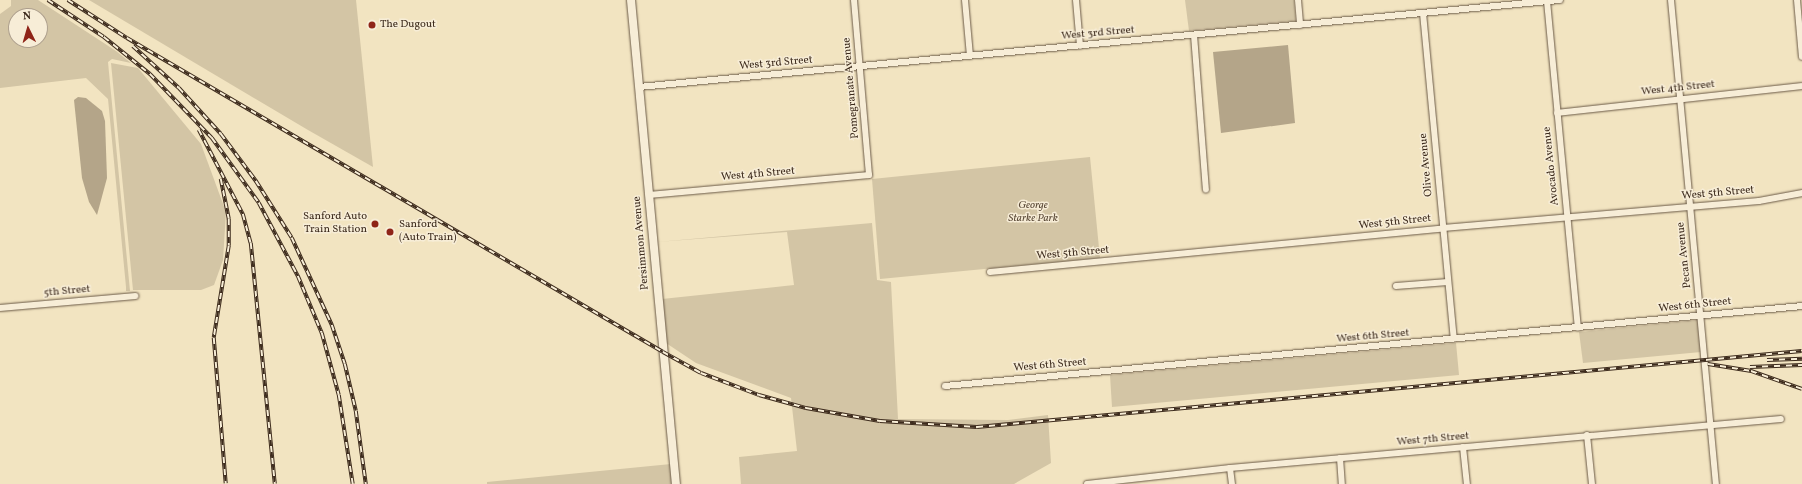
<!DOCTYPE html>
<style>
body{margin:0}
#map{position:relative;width:1802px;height:484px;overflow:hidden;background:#f2e4c1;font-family:Vollkorn,serif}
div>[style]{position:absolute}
.green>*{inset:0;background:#d3c5a5}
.water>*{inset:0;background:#b4a589}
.roads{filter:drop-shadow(0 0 1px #6a5946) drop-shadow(0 0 1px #6a5946)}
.minor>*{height:6px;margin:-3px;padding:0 3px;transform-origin:3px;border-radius:3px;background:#f7edd7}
.tertiary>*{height:8px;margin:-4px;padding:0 4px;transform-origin:4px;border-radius:4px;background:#f7edd7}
.rail>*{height:3.5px;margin-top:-1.75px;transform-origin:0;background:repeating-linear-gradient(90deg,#f7edd7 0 6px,#3d2b1d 0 12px);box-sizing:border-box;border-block:1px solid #3d2b1d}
.dots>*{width:11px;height:11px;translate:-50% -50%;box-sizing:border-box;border:2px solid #f7edd7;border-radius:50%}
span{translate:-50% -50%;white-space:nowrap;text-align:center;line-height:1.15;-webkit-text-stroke:3px #f7edd7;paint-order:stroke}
.poi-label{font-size:11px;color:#3d2b1d}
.left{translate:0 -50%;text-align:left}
.right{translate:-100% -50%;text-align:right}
.street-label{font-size:11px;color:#3d2b1d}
.park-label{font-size:11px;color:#5b4a38;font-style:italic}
.north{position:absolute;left:8px;top:8px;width:40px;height:40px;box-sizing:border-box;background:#f7edd7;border:1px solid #ad9f8d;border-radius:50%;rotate:355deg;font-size:11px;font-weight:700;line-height:16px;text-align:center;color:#3d2b1d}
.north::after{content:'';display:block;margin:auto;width:14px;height:18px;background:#8f2418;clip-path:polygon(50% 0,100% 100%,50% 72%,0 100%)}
</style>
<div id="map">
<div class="green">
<i style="clip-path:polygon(evenodd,11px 0,38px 0,116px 51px,131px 63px,112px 59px,108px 62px,130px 291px,126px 291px,126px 287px,108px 99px,86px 78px,0 88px,0 14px,11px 6px,11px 0,16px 16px,40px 16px,40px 40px,16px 40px,16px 16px)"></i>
<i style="clip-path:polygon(89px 0,356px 0,373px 167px,308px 130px)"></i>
<i style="clip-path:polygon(1185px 0,1294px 0,1296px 21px,1189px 31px)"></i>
<i style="clip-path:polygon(111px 63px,138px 68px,201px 144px,226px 212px,223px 260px,214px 285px,201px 290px,133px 290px)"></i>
<i style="clip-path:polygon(1090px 157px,1100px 258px,880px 279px,872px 179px)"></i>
<i style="clip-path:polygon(872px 223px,877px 280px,891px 282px,898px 419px,1008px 420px,1048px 415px,1051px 463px,1014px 484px,741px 484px,739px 457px,797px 451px,791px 398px,696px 363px,666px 343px,662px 299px,794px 285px,787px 232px,657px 242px)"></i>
<i style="clip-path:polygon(1698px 320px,1701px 352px,1583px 363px,1579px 332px)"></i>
<i style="clip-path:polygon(1456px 343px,1459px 375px,1112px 407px,1110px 375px)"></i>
<i style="clip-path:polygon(671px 464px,673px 484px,487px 484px,487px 482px)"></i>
</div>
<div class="water">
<i style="clip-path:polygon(1288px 45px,1295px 123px,1221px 133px,1213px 52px)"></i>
<i style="clip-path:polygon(78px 97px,86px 98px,102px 111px,105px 121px,107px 178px,97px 215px,89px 202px,82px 178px,74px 100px)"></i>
</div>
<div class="roads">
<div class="minor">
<i style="left:965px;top:0;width:56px;rotate:84.9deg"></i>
<i style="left:1076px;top:0;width:46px;rotate:85deg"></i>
<i style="left:1298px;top:0;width:25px;rotate:85deg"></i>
<i style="left:1671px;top:0;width:486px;rotate:84.7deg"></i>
<i style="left:1797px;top:0;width:57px;rotate:85deg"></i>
<i style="left:1547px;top:1px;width:328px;rotate:84.6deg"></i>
<i style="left:1423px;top:13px;width:327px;rotate:84.6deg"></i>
<i style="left:1194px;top:35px;width:155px;rotate:85.6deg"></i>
<i style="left:639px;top:87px;width:925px;rotate:-5.4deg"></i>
<i style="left:1557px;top:113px;width:246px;rotate:-6.3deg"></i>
<i style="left:649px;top:195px;width:221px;rotate:-5.2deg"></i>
<i style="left:869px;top:175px;width:176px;rotate:-94.9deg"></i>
<i style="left:990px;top:272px;width:455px;rotate:-5.5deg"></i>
<i style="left:1443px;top:228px;width:317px;rotate:-4.9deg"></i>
<i style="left:1759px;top:201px;width:44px;rotate:-10.5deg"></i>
<i style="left:1396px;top:286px;width:52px;rotate:-4.4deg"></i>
<i style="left:0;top:308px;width:136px;rotate:-5.1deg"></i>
<i style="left:945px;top:386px;width:861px;rotate:-5.33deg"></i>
<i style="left:1587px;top:435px;width:49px;rotate:84.2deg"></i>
<i style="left:1463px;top:447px;width:37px;rotate:84deg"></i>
<i style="left:1340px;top:458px;width:26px;rotate:86deg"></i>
<i style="left:1230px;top:468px;width:16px;rotate:83deg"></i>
<i style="left:1087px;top:484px;width:144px;rotate:-6.4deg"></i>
<i style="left:1230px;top:468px;width:553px;rotate:-5.08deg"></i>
</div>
<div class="tertiary">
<i style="left:631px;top:0;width:486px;rotate:84.7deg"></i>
</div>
</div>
<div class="rail">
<i style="left:48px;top:0;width:67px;rotate:33.5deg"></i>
<i style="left:104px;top:37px;width:59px;rotate:38.8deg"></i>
<i style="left:150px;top:74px;width:89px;rotate:45.9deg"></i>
<i style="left:212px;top:138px;width:80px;rotate:54.1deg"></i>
<i style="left:259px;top:203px;width:83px;rotate:61.9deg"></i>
<i style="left:298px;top:276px;width:62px;rotate:67.2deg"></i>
<i style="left:322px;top:333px;width:64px;rotate:74.7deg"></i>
<i style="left:339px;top:395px;width:90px;rotate:81.1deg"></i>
<i style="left:68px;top:0;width:70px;rotate:32.8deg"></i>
<i style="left:127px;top:38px;width:621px;rotate:30.36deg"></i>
<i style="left:663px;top:352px;width:43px;rotate:28.9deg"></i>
<i style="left:701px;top:373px;width:62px;rotate:20.8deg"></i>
<i style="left:759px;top:395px;width:49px;rotate:15.5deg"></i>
<i style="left:806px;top:408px;width:75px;rotate:10deg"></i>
<i style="left:880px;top:421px;width:97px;rotate:3.5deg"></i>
<i style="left:977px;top:427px;width:828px;rotate:-5.26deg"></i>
<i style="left:133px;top:46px;width:62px;rotate:42.4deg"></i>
<i style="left:179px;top:88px;width:62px;rotate:47.6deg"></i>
<i style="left:221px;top:134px;width:59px;rotate:53.3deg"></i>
<i style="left:256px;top:181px;width:67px;rotate:57.7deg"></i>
<i style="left:292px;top:238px;width:96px;rotate:65.3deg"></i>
<i style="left:332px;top:325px;width:41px;rotate:71.6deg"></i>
<i style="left:345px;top:364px;width:48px;rotate:76.8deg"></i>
<i style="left:356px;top:411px;width:74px;rotate:82.2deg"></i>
<i style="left:199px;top:130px;width:95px;rotate:62.4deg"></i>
<i style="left:243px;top:214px;width:30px;rotate:75deg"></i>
<i style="left:251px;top:243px;width:242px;rotate:84.3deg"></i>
<i style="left:221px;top:179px;width:41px;rotate:78.7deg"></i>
<i style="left:229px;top:219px;width:27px;rotate:90deg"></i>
<i style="left:229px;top:246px;width:93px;rotate:99.3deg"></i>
<i style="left:214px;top:338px;width:146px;rotate:85.3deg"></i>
<i style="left:1767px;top:360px;width:35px;rotate:-2deg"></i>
<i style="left:1708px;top:364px;width:44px;rotate:9.2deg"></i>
<i style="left:1751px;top:371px;width:54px;rotate:19.4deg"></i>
<i style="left:1750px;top:367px;width:52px;rotate:-2.2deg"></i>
</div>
<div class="dots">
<i style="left:372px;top:25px;background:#8f2418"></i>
<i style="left:375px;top:224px;background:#8f2418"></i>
<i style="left:390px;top:232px;background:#8f2418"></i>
</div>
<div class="poi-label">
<span class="left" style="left:380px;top:25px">The Dugout</span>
<span class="right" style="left:367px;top:224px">Sanford Auto<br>Train Station</span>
<span class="left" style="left:399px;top:232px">Sanford<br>(Auto Train)</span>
</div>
<div class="street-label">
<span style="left:1098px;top:34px;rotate:-5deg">West 3rd Street</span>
<span style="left:776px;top:64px;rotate:-5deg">West 3rd Street</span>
<span style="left:852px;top:88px;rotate:-95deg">Pomegranate Avenue</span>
<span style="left:1678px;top:89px;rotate:-6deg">West 4th Street</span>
<span style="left:1427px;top:165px;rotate:-95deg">Olive Avenue</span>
<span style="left:1552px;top:166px;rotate:-96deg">Avocado Avenue</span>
<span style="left:758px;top:175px;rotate:-5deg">West 4th Street</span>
<span style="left:1718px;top:194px;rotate:-5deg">West 5th Street</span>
<span style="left:1395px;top:223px;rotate:-6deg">West 5th Street</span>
<span style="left:642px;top:243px;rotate:-95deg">Persimmon Avenue</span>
<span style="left:1073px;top:254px;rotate:-5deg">West 5th Street</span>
<span style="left:1685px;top:255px;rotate:-96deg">Pecan Avenue</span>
<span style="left:67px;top:292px;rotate:-5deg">5th Street</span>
<span style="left:1695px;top:306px;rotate:-6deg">West 6th Street</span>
<span style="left:1373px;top:337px;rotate:-5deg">West 6th Street</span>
<span style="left:1050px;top:366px;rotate:-5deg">West 6th Street</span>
<span style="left:1433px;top:440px;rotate:-5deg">West 7th Street</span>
</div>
<div class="park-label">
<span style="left:1033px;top:213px">George<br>Starke Park</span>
</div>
<div class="north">N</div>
</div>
